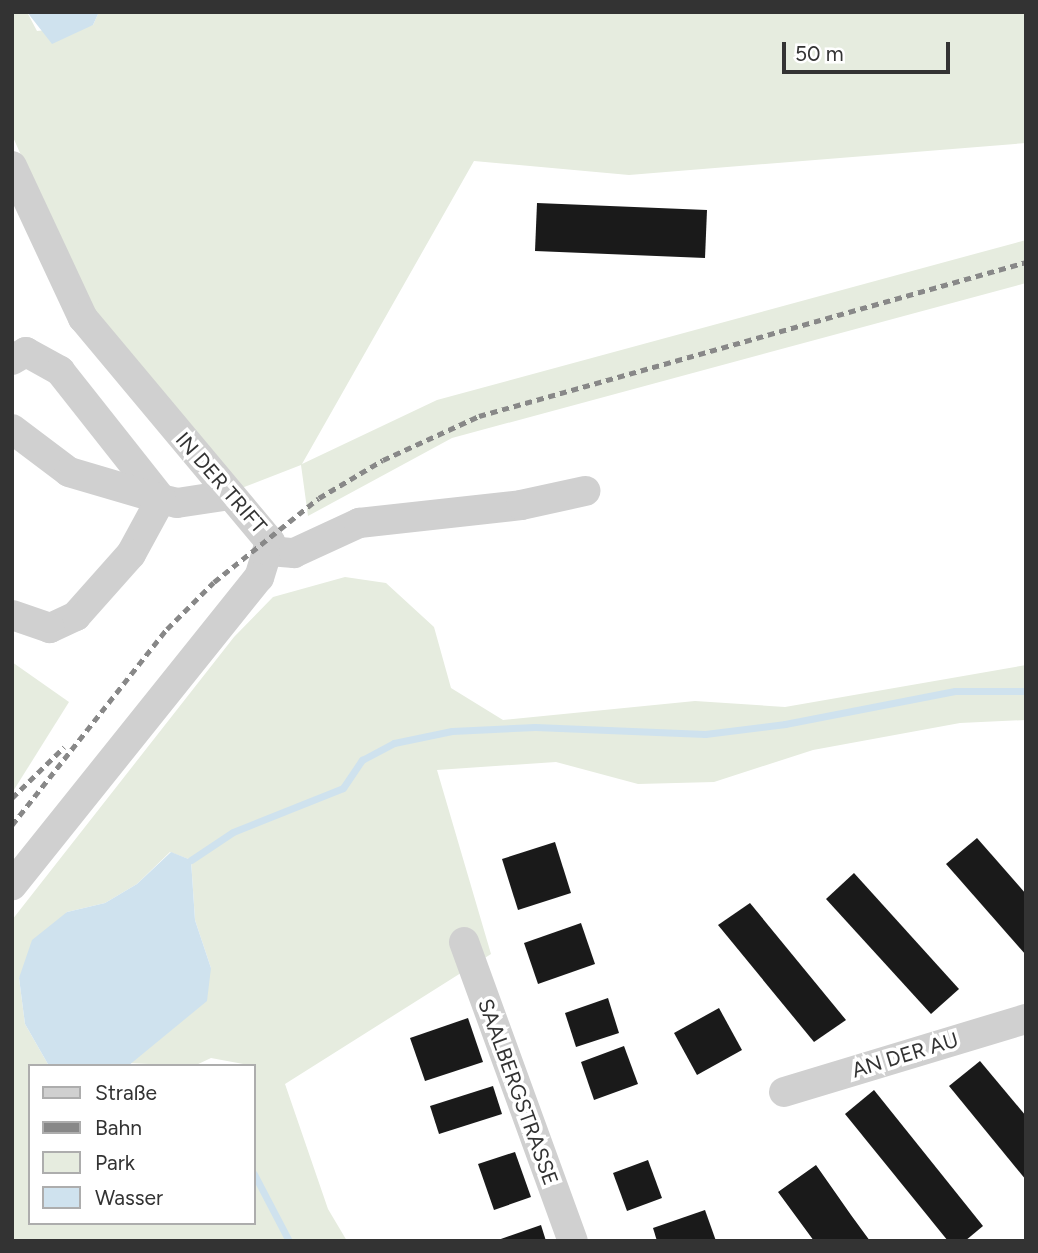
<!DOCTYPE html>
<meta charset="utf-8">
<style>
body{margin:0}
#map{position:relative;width:1038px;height:1253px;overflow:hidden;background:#fff;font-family:Figtree,sans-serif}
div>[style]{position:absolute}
.green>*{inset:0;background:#e6ecdf}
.water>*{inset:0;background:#cfe2ee}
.stream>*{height:7px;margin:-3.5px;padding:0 3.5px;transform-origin:3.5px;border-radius:3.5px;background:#cfe2ee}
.building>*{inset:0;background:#1a1a1a}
.minor>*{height:30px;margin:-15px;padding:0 15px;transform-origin:15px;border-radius:15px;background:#d0d0d0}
.rail>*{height:5px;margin-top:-2.5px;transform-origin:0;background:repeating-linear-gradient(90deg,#888 0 7px,transparent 0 12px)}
span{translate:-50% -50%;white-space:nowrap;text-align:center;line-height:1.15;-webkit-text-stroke:7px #fff;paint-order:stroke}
.street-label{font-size:21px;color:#333}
.frame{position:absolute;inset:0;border:14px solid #333;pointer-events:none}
.legend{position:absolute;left:28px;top:1064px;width:228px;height:161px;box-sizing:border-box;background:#fff;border:2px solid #adadad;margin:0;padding:9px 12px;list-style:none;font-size:21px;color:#333}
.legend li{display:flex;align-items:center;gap:14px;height:35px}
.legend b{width:35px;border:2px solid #adadad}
.scale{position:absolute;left:782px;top:42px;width:168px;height:32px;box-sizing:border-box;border:4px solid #333;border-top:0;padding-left:9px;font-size:21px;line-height:24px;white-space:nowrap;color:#333;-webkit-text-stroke:5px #fff;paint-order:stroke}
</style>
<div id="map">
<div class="green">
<i style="clip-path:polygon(12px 12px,27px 12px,37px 31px,93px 25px,99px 12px,1026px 12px,1026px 143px,629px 175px,474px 161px,302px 464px,437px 400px,1026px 240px,1026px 283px,452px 438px,308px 516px,301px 465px,239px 489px,104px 327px,83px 294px,12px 135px)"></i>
<i style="clip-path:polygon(evenodd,345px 577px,386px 583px,434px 627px,451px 688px,503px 720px,695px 701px,785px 707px,1026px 665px,1026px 720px,960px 723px,813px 750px,714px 782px,638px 784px,556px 762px,437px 770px,491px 954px,285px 1084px,328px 1209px,347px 1241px,12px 1241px,12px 920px,234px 637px,273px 597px,345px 577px,170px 852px,191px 860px,195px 920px,211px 968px,126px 1063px,194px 1066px,211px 1058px,254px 1066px,254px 1223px,30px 1223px,30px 1066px,49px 1066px,25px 1024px,19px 978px,67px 912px,105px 903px,137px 884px,170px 852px)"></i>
<i style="clip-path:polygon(12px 662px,69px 702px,12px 793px)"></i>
</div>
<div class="water">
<i style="clip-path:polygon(27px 12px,99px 12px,93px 25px,52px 44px)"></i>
<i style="clip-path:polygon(171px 852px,191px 860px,195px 920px,211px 968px,207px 1001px,128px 1066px,49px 1066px,25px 1024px,19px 978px,32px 940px,67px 912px,105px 903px,137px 884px)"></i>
</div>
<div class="stream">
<i style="left:191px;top:860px;width:50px;rotate:-33.7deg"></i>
<i style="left:233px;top:832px;width:118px;rotate:-21.8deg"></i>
<i style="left:343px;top:788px;width:34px;rotate:-56deg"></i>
<i style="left:362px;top:760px;width:36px;rotate:-28deg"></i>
<i style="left:394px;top:743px;width:59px;rotate:-11.7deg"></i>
<i style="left:452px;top:731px;width:83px;rotate:-2.8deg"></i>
<i style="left:535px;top:727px;width:170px;rotate:2.4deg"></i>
<i style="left:705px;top:734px;width:81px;rotate:-7.1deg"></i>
<i style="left:785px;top:724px;width:173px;rotate:-11deg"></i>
<i style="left:955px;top:691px;width:71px"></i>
<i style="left:254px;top:1174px;width:76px;rotate:62.4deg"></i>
</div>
<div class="building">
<i style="clip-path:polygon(537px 203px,707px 210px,705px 258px,535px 251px)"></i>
<i style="clip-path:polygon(977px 838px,1026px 894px,1026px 955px,946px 864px)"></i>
<i style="clip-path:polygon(555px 842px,571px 893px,518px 910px,502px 859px)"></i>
<i style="clip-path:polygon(854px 873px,959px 989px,931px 1014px,826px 899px)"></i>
<i style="clip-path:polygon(750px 903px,846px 1020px,814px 1042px,718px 925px)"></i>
<i style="clip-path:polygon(581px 923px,595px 964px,538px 984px,524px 943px)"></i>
<i style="clip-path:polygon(608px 998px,619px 1033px,576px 1047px,565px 1013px)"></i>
<i style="clip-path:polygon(719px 1008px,742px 1050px,697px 1075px,674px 1033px)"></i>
<i style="clip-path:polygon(468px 1018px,483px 1062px,425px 1081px,410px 1038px)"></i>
<i style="clip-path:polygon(624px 1046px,638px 1084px,594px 1100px,581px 1062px)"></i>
<i style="clip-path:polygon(980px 1061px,1026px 1116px,1026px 1180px,949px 1086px)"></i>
<i style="clip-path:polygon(493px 1086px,502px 1114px,439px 1134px,430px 1106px)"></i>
<i style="clip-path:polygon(874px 1090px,983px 1226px,965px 1241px,948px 1241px,845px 1114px)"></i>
<i style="clip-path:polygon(515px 1152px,531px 1197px,494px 1210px,478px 1164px)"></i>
<i style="clip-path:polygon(648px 1160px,662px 1198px,627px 1211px,613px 1173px)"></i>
<i style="clip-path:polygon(816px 1165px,851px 1215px,870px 1241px,814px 1241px,778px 1192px)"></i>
<i style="clip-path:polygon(705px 1210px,716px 1241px,657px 1241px,653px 1228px)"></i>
<i style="clip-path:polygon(541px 1225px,546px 1241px,498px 1241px,498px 1240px)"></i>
</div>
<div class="minor">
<i style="left:12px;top:166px;width:168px;rotate:65deg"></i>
<i style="left:83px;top:318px;width:292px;rotate:50.1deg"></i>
<i style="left:270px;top:542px;width:37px;rotate:107deg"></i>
<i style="left:259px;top:577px;width:395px;rotate:128.7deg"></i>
<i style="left:12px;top:360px;width:16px;rotate:-30deg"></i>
<i style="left:26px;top:352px;width:39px;rotate:29deg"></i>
<i style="left:60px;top:371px;width:163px;rotate:51.7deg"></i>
<i style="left:161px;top:499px;width:16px;rotate:14deg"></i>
<i style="left:177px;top:503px;width:54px;rotate:-8.6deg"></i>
<i style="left:12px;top:429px;width:71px;rotate:37deg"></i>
<i style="left:69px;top:472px;width:96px;rotate:16.4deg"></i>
<i style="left:161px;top:499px;width:63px;rotate:118.6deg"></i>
<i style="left:131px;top:554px;width:83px;rotate:131.6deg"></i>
<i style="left:76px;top:616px;width:29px;rotate:155deg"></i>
<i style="left:50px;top:628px;width:40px;rotate:-161.1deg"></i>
<i style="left:269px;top:551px;width:25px;rotate:5deg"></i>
<i style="left:294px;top:553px;width:72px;rotate:-24.8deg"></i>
<i style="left:359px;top:523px;width:163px;rotate:-6.3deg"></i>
<i style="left:521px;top:505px;width:66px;rotate:-12.3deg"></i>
<i style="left:464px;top:942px;width:318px;rotate:70deg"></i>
<i style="left:784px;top:1092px;width:253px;rotate:-16.8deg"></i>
</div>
<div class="rail">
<i style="left:12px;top:798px;width:73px;rotate:-44.4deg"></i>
<i style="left:12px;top:825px;width:250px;rotate:-51.7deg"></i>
<i style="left:167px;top:629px;width:66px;rotate:-45deg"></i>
<i style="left:214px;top:582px;width:134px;rotate:-38.7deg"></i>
<i style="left:319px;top:498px;width:74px;rotate:-30.7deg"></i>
<i style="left:383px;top:460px;width:106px;rotate:-24.6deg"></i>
<i style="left:479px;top:416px;width:568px;rotate:-15.72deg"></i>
</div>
<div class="street-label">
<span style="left:221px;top:483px;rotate:49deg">IN DER TRIFT</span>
<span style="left:905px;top:1055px;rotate:-17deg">AN DER AU</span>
<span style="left:518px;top:1092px;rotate:70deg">SAALBERGSTRASSE</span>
</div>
<div class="frame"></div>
<ul class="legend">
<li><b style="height:9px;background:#d0d0d0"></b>Straße</li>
<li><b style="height:9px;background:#888"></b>Bahn</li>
<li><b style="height:19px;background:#e6ecdf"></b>Park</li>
<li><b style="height:19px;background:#cfe2ee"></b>Wasser</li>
</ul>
<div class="scale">50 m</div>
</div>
